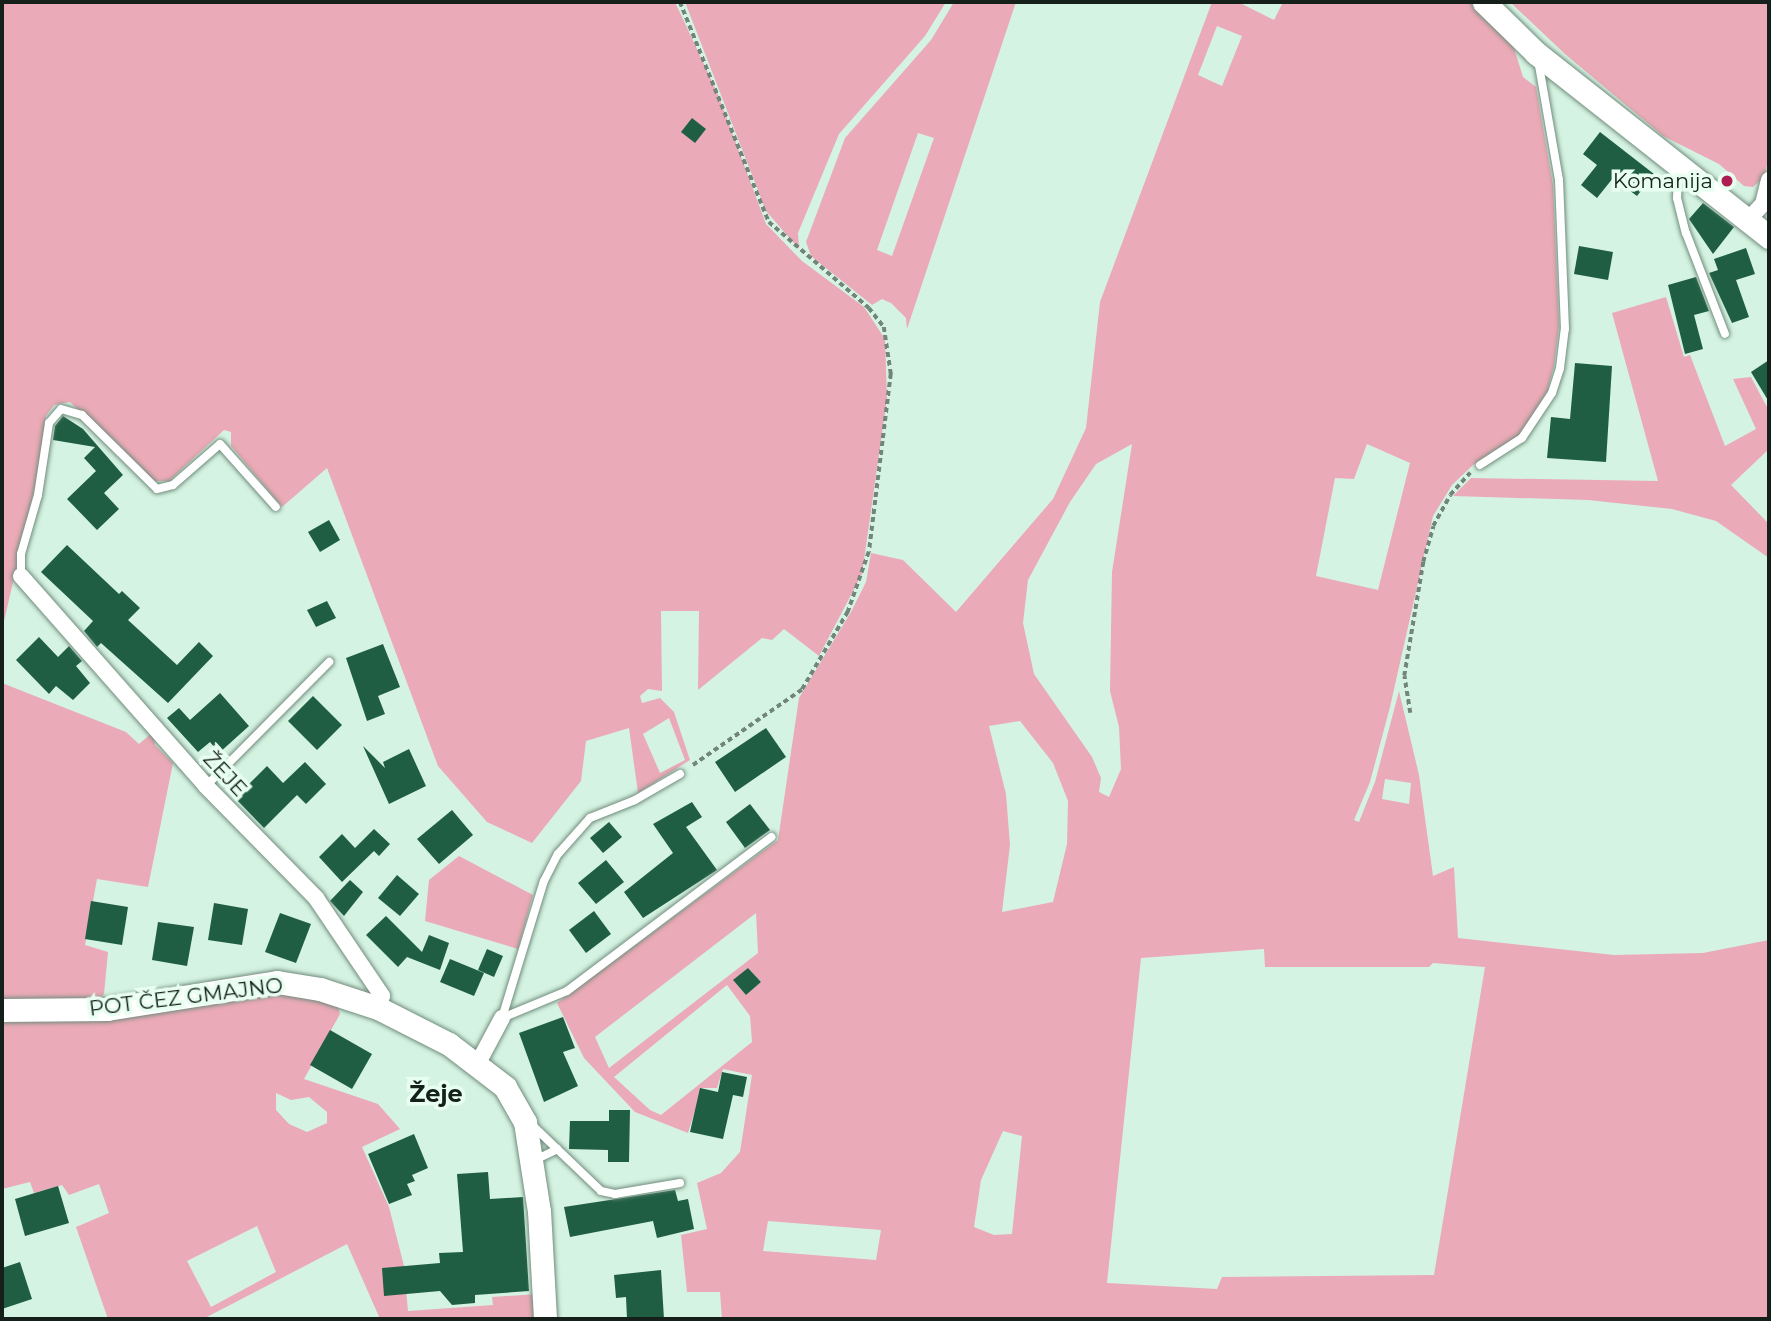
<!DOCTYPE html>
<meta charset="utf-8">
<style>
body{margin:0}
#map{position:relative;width:1771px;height:1321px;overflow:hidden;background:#d5f3e2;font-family:Montserrat,sans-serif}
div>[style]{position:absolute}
.green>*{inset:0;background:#ebaab7}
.building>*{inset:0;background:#1f5e43}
.path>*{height:3.5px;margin-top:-1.75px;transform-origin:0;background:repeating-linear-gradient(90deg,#71857a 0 5px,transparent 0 8.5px)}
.roads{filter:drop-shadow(0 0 2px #718c7d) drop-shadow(0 0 2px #718c7d)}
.lane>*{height:8px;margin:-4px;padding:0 4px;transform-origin:4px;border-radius:4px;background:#fff}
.street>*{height:16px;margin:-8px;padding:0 8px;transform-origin:8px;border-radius:8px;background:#fff}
.secondary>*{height:23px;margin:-11.5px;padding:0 11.5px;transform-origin:11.5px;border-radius:11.5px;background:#fff}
.dots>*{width:19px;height:19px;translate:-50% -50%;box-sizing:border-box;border:4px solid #e7fef1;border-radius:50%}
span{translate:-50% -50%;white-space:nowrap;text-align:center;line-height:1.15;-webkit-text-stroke:7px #e7fef1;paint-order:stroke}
.poi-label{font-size:21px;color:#16201b}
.right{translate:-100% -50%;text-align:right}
.street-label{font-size:21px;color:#16201b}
.quarter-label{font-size:24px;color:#16201b;font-weight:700}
.frame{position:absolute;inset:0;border:4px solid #16201b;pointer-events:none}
</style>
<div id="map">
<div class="green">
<i style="clip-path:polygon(evenodd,2px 2px,675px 2px,717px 92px,766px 224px,802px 261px,864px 307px,885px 339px,887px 398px,862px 574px,819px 656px,784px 629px,772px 640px,762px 638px,698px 690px,699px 611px,661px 611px,662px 691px,648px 689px,640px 696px,642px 703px,660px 698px,674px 712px,690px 760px,638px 793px,629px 728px,586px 741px,581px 781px,532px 843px,487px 822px,438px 766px,327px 468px,282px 507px,231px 446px,231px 432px,224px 430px,169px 481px,153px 481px,70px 402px,54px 405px,46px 416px,42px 457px,2px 630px,2px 2px,669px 718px,685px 760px,660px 773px,643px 734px,669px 718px)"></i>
<i style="clip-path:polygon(685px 2px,946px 2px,925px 36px,839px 134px,798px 233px,799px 249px,766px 211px)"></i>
<i style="clip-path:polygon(evenodd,954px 2px,1016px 2px,907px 329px,906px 318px,891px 303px,882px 299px,872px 305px,811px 256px,806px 242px,845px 138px,931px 40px,954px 2px,918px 133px,934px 138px,892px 256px,877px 250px,918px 133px)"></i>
<i style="clip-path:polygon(evenodd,1212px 2px,1238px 2px,1274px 20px,1283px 2px,1470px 2px,1514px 48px,1523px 77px,1536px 87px,1553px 185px,1559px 326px,1554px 366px,1547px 392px,1522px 433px,1473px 465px,1452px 485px,1433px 516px,1390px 707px,1370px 782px,1354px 820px,1359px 822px,1375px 782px,1399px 691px,1419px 775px,1433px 876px,1454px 867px,1458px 938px,1614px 955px,1703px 953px,1769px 940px,1769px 1319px,722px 1319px,720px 1292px,687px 1292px,681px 1235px,707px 1229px,697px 1183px,721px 1173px,740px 1152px,752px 1075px,723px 1069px,717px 1088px,702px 1088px,688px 1133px,635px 1112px,584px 1058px,557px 1003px,778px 840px,799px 698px,851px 612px,866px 582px,871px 553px,903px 560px,956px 612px,1053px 499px,1086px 428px,1100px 302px,1212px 2px,1217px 26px,1242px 36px,1222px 86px,1198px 75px,1217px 26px,1212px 2px,1132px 444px,1112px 572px,1110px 691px,1119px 727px,1121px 769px,1109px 797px,1099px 792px,1101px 778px,1092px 757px,1034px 674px,1023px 623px,1028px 580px,1070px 502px,1096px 464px,1132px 444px,1212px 2px,1367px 444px,1410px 463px,1378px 590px,1316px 576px,1335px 478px,1354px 479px,1367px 444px,1212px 2px,1020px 721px,1053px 763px,1068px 801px,1067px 844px,1053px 902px,1002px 912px,1010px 845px,1006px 794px,989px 726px,1020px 721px,1212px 2px,1385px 779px,1411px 783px,1409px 804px,1382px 799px,1385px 779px,1212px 2px,756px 913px,758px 953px,609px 1068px,595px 1037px,756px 913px,1212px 2px,1264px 949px,1265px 967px,1429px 967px,1433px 963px,1485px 967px,1434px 1275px,1222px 1277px,1217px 1289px,1107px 1283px,1141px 958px,1264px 949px,1212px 2px,748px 968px,761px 982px,746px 995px,734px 981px,748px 968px,1212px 2px,727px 985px,750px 1016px,752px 1042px,661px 1115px,650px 1110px,614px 1077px,727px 985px,1212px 2px,1003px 1131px,1022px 1136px,1012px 1234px,994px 1235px,974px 1227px,981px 1180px,1003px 1131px,1212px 2px,768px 1221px,881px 1230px,876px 1260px,763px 1251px,768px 1221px)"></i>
<i style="clip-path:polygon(1510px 2px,1769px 2px,1769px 157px,1764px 177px,1753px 187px,1744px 186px,1719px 164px,1663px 136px,1565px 54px)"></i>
<i style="clip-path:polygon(1666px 297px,1684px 357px,1690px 355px,1725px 446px,1756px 429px,1733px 379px,1751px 377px,1769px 411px,1769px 449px,1731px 485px,1769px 524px,1769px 558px,1716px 521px,1672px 509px,1588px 500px,1453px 496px,1471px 478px,1658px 481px,1612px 313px)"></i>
<i style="clip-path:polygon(2px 683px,126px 732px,139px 744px,153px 732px,155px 745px,173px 763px,148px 887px,97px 879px,85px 945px,108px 952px,104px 994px,97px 1001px,2px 1005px)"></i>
<i style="clip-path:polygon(459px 856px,533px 895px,518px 949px,425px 921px,429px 880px)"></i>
<i style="clip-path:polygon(evenodd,280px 993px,337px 1003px,340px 1014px,304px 1079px,378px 1104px,400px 1129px,362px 1147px,389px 1207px,404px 1266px,408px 1311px,493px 1305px,492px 1297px,539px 1294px,539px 1319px,380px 1319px,347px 1244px,203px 1319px,108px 1319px,76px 1227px,109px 1213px,99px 1184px,69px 1195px,62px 1185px,34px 1193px,30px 1182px,2px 1189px,2px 1018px,187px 1009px,212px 1001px,280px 993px,276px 1093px,291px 1100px,309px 1097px,327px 1112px,327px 1123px,307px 1132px,289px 1124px,276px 1110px,276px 1093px,280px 993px,257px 1226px,276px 1272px,211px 1307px,187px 1261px,257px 1226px)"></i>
</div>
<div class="building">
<i style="clip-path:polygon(692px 118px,706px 129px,695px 143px,681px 132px)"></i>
<i style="clip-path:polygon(1600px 132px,1654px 174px,1637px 196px,1613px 178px,1597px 198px,1581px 185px,1597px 165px,1583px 154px)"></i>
<i style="clip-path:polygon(1703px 203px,1734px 227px,1713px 254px,1689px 219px)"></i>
<i style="clip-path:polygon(1579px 246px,1613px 252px,1608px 280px,1574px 274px)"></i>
<i style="clip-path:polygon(1746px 248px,1755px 274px,1736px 280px,1749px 317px,1732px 323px,1709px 273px,1718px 270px,1714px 259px)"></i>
<i style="clip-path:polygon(1696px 277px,1709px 311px,1694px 315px,1703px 349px,1685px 354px,1668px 285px)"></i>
<i style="clip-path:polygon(1769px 360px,1769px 402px,1751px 372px)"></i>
<i style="clip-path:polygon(1575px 363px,1612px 366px,1606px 462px,1547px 458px,1551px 417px,1570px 419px)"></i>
<i style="clip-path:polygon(63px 416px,83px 429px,123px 475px,104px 493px,119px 509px,97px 530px,67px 499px,96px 471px,84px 458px,95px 447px,53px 440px,55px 426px)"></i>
<i style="clip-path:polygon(329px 520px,340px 540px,320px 552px,308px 532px)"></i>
<i style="clip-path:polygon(67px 545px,119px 594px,122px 591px,140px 608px,128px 620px,177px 665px,199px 642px,213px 656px,168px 703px,101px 643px,97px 647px,84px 631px,93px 621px,41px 572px)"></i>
<i style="clip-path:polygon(327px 601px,336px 618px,316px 627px,307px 610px)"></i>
<i style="clip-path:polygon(39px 637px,58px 657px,69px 646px,82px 661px,76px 666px,90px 683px,73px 700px,56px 686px,49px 694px,16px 660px)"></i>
<i style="clip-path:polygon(383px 644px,400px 687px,378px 696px,385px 714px,367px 721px,346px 658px)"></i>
<i style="clip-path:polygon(220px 693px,249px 726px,219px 753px,210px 742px,198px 752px,167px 718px,179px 708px,190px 720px)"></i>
<i style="clip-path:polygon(313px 696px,342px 725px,317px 750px,288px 721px)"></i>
<i style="clip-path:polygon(766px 728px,786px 757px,735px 792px,715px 762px)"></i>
<i style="clip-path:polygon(363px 746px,385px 768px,383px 762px,409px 749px,426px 786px,389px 804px)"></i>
<i style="clip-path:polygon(305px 762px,326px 784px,306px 804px,297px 795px,264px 828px,235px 798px,267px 766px,283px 783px)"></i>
<i style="clip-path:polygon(692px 802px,702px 817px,686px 827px,717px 870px,643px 918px,624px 892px,673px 853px,653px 824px)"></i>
<i style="clip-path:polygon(750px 804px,770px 830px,745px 848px,726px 822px)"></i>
<i style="clip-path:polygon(452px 810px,473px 835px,439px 864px,417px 839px)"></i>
<i style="clip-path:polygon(609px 822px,622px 837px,603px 853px,590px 838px)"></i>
<i style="clip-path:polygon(374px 829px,390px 844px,379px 856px,374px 851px,342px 882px,319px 857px,342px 834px,355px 848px)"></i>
<i style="clip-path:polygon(606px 860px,624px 882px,596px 904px,578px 883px)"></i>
<i style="clip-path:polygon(397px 875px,419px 894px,400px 916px,378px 898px)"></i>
<i style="clip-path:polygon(350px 880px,363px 892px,344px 916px,330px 901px)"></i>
<i style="clip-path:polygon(91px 901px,128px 907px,122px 945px,85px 939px)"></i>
<i style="clip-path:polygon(214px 903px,248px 909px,242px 945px,208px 940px)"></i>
<i style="clip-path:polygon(594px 911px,611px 934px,586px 953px,569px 930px)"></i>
<i style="clip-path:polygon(280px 913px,311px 924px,296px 963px,265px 952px)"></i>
<i style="clip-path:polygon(386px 916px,422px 952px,429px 935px,449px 943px,440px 970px,407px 957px,398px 967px,366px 935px)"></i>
<i style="clip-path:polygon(158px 922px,194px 927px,187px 966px,152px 960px)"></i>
<i style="clip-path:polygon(487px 949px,503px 956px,494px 977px,478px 970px)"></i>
<i style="clip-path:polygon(450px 959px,484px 973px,474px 996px,440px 982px)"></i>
<i style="clip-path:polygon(748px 968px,761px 982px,746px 995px,733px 980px)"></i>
<i style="clip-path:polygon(563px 1017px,575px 1048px,563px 1052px,578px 1086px,544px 1102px,519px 1033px)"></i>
<i style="clip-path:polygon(330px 1030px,372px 1054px,352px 1089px,310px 1065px)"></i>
<i style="clip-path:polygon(722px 1072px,747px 1077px,743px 1097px,733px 1095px,723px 1139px,690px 1132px,700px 1088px,718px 1092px)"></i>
<i style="clip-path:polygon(609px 1110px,630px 1110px,629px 1162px,608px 1162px,608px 1150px,569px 1149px,570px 1121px,609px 1121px)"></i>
<i style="clip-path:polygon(414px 1134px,428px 1168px,412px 1175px,415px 1181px,407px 1184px,412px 1195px,389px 1204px,368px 1154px)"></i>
<i style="clip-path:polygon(488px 1172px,490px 1199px,523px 1197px,529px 1291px,475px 1295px,475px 1303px,452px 1305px,440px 1291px,384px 1296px,382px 1268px,440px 1263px,439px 1253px,463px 1252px,457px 1174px)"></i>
<i style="clip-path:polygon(58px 1186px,69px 1223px,25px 1236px,15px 1199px)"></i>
<i style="clip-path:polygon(675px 1190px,678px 1201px,688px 1199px,694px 1229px,657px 1238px,653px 1221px,570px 1237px,564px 1207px)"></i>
<i style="clip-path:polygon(20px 1262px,32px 1299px,2px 1309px,2px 1268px)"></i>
<i style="clip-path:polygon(661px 1270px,664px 1319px,627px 1319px,626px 1297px,616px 1298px,614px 1275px)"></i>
</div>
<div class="path">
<i style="left:680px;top:2px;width:237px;rotate:68deg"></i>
<i style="left:769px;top:222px;width:132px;rotate:40.7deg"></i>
<i style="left:869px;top:308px;width:24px;rotate:52deg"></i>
<i style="left:884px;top:327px;width:48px;rotate:81.5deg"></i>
<i style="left:891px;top:374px;width:179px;rotate:97deg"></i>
<i style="left:869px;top:552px;width:64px;rotate:109.3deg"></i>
<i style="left:848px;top:612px;width:91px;rotate:120.5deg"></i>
<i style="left:802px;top:690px;width:135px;rotate:145.3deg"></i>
<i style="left:1410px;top:713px;width:37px;rotate:-99deg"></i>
<i style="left:1404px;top:676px;width:116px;rotate:-80.5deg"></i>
<i style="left:1423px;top:562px;width:37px;rotate:-74deg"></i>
<i style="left:1433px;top:526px;width:35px;rotate:-61deg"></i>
<i style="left:1450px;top:495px;width:30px;rotate:-48deg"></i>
</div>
<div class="roads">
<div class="lane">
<i style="left:1678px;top:171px;width:27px;rotate:92deg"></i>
<i style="left:1677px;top:198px;width:36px;rotate:76deg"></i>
<i style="left:1686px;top:233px;width:108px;rotate:68.9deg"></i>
<i style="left:1480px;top:465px;width:50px;rotate:-32.7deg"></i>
<i style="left:1522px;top:438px;width:54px;rotate:-56.3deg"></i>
<i style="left:1552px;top:393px;width:26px;rotate:-72deg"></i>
<i style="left:1560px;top:368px;width:39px;rotate:-83deg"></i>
<i style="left:1565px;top:329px;width:149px;rotate:-92.3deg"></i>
<i style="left:1559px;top:180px;width:122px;rotate:-99.9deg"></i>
<i style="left:21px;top:576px;width:22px;rotate:-90deg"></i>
<i style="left:21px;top:554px;width:61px;rotate:-73.9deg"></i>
<i style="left:38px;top:495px;width:73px;rotate:-81.3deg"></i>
<i style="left:49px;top:423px;width:18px;rotate:-49deg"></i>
<i style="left:61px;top:409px;width:22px;rotate:16deg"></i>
<i style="left:82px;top:415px;width:105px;rotate:44.6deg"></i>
<i style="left:157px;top:489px;width:16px;rotate:-14deg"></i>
<i style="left:173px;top:485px;width:62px;rotate:-41.1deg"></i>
<i style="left:220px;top:444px;width:84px;rotate:48.4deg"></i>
<i style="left:206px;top:786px;width:175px;rotate:-45.2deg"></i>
<i style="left:502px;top:1018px;width:70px;rotate:-22.6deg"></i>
<i style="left:567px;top:991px;width:256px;rotate:-37deg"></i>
<i style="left:502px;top:1018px;width:143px;rotate:-73deg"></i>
<i style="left:544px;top:881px;width:30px;rotate:-63deg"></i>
<i style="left:558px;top:854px;width:48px;rotate:-48.4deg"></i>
<i style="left:590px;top:818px;width:48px;rotate:-21.8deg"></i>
<i style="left:635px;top:800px;width:52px;rotate:-30deg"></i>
<i style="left:532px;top:1125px;width:95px;rotate:43.7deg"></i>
<i style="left:601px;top:1191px;width:14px;rotate:12deg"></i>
<i style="left:615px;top:1194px;width:66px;rotate:-9.6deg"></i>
<i style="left:535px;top:1160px;width:25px;rotate:-26deg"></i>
</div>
<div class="street">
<i style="left:1747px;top:221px;width:23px;rotate:-47deg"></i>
<i style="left:1763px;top:204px;width:25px;rotate:-76deg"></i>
<i style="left:21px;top:576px;width:280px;rotate:48.6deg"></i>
<i style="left:206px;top:786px;width:157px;rotate:45.5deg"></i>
<i style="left:316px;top:898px;width:118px;rotate:56deg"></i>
<i style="left:382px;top:996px;width:13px;rotate:108deg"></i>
<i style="left:478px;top:1063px;width:51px;rotate:-61.9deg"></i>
</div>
<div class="secondary">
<i style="left:1484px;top:2px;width:73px;rotate:44.4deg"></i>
<i style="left:1536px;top:53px;width:297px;rotate:38.3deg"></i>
<i style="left:2px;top:1010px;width:105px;rotate:-0.5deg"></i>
<i style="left:107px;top:1009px;width:172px;rotate:-9deg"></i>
<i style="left:277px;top:982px;width:44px;rotate:9.2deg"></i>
<i style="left:320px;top:989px;width:61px;rotate:18.1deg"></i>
<i style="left:378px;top:1008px;width:80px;rotate:26.9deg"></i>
<i style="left:449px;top:1044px;width:71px;rotate:37.5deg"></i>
<i style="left:505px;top:1087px;width:40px;rotate:60.3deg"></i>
<i style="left:525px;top:1122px;width:90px;rotate:81.1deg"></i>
<i style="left:539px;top:1211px;width:108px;rotate:86.8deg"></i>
</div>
</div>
<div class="dots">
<i style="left:1727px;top:181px;background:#ae1d51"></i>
</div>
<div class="poi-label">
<span class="right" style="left:1713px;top:181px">Komanija</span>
</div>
<div class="street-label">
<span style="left:225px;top:774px;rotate:47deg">ŽEJE</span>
<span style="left:186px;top:997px;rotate:-7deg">POT ČEZ GMAJNO</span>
</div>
<div class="quarter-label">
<span style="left:436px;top:1094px">Žeje</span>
</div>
<div class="frame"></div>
</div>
